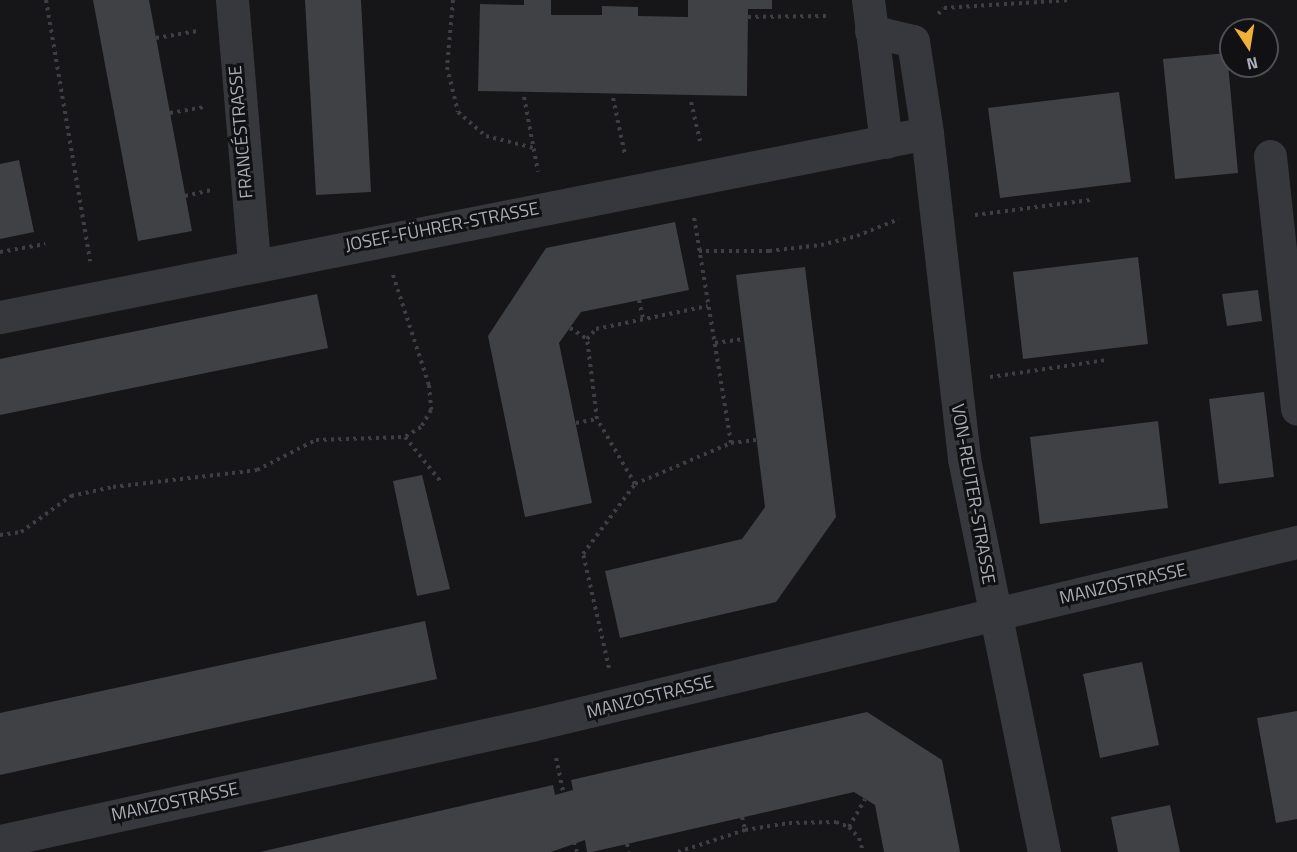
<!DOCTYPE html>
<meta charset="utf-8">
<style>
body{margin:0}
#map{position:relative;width:1297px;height:852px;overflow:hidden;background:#161618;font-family:"Titillium Web",sans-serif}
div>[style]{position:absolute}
.building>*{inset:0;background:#404145}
.path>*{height:4px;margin-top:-2px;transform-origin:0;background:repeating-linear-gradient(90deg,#3d3f44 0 3px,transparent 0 7.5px)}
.minor>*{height:33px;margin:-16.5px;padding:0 16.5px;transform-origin:16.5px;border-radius:16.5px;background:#37383d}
span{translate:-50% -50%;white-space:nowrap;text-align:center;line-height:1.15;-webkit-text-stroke:6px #111113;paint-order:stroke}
.street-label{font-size:18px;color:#a8adb8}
.north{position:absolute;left:1219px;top:18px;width:60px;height:60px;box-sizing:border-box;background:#111113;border:2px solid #4d4f55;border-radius:50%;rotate:168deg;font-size:16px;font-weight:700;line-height:24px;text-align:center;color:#a8adb8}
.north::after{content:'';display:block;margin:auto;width:21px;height:27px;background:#f2b134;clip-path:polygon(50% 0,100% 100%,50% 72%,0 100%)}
</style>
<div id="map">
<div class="building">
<i style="clip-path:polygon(93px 0,149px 0,192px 231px,138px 241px)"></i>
<i style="clip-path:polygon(305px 0,361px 0,371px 192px,316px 195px)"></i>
<i style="clip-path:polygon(524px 0,551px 0,551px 15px,602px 15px,602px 6px,638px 7px,638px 16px,688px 17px,688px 0,772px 0,772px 9px,748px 9px,747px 96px,478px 91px,480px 4px,524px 5px)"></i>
<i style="clip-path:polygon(1227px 53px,1238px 173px,1175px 179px,1163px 59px)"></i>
<i style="clip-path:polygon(1119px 92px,1131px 182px,1000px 198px,988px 108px)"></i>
<i style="clip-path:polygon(19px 160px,34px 232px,0 239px,0 164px)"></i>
<i style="clip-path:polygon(675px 222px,689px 290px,581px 312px,559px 343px,592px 503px,525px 517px,488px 336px,546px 248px)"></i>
<i style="clip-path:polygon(1138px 257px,1148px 344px,1023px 359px,1013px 272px)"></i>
<i style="clip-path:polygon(805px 267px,836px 517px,776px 602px,620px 638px,605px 571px,742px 539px,765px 507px,736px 275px)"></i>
<i style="clip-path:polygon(1258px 290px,1262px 321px,1227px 326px,1222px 294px)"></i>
<i style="clip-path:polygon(317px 294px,328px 348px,0 415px,0 359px)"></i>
<i style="clip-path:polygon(1264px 392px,1274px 477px,1219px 484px,1209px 399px)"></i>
<i style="clip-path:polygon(1158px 421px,1168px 508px,1040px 524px,1030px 437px)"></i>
<i style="clip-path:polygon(422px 475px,450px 589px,417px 596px,393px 481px)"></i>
<i style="clip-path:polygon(425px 621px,437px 679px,0 775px,0 713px)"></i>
<i style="clip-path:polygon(1142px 662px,1159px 745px,1100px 758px,1083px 674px)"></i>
<i style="clip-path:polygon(1297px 711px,1297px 819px,1276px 823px,1257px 718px)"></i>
<i style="clip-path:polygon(867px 712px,942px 760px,960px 852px,884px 852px,875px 805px,854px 792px,592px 852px,587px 852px,585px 840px,551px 852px,260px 852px,553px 785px,555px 795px,573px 790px,571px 780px)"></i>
<i style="clip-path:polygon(1170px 805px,1180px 852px,1118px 852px,1111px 817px)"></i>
</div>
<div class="path">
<i style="left:46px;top:0;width:265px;rotate:80.4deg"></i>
<i style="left:453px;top:0;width:67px;rotate:95.1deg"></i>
<i style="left:447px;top:67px;width:46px;rotate:76.3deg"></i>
<i style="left:458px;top:112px;width:37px;rotate:41deg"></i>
<i style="left:486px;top:136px;width:49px;rotate:14deg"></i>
<i style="left:938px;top:14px;width:8px;rotate:-45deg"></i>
<i style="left:944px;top:8px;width:126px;rotate:-3.6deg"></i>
<i style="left:748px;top:17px;width:78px;rotate:-0.7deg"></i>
<i style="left:156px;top:38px;width:42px;rotate:-9.7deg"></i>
<i style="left:524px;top:97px;width:76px;rotate:79.4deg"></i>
<i style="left:613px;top:98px;width:58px;rotate:78.1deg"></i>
<i style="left:691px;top:102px;width:40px;rotate:77deg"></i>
<i style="left:170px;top:113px;width:34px;rotate:-10deg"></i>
<i style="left:185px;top:196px;width:28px;rotate:-13deg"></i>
<i style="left:975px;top:215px;width:116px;rotate:-7.4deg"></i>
<i style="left:699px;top:251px;width:70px"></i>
<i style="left:769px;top:251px;width:52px;rotate:-6.6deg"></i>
<i style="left:821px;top:245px;width:37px;rotate:-14deg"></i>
<i style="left:857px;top:236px;width:45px;rotate:-22deg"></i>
<i style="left:0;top:252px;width:46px;rotate:-10.1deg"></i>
<i style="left:393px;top:275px;width:116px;rotate:71.9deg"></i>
<i style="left:429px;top:385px;width:25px;rotate:85deg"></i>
<i style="left:431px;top:410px;width:20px;rotate:120deg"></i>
<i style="left:421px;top:427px;width:19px;rotate:148deg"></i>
<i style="left:639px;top:300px;width:19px;rotate:78deg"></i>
<i style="left:570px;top:328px;width:20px;rotate:33deg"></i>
<i style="left:715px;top:343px;width:29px;rotate:-8deg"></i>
<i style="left:990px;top:377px;width:117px;rotate:-8.3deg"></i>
<i style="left:576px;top:423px;width:21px;rotate:-11deg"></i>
<i style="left:731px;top:443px;width:25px;rotate:-7deg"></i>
<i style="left:635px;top:484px;width:75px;rotate:-120.3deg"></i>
<i style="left:597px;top:419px;width:81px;rotate:-97.1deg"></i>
<i style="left:587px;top:339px;width:13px;rotate:-48deg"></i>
<i style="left:596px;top:329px;width:114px;rotate:-11.6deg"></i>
<i style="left:0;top:535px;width:21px;rotate:-8deg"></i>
<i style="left:21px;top:532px;width:62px;rotate:-35.8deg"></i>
<i style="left:71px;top:496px;width:43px;rotate:-12.1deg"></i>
<i style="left:113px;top:487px;width:145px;rotate:-6.7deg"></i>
<i style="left:257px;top:470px;width:66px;rotate:-27deg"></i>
<i style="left:316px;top:440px;width:89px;rotate:-1.9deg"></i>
<i style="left:405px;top:437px;width:58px;rotate:51.3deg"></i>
<i style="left:609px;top:668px;width:117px;rotate:-102.8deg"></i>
<i style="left:583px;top:554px;width:87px;rotate:-53.4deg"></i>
<i style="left:635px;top:484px;width:104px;rotate:-23.1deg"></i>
<i style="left:731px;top:443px;width:229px;rotate:-99.3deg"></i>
<i style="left:556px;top:758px;width:35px;rotate:78deg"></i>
<i style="left:742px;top:817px;width:13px;rotate:77deg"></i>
<i style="left:849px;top:827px;width:32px;rotate:-60deg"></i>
<i style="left:574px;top:842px;width:10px;rotate:73deg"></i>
<i style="left:627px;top:844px;width:8px;rotate:76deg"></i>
<i style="left:678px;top:852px;width:71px;rotate:-18.2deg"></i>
<i style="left:745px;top:830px;width:45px;rotate:-9deg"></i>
<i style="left:789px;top:823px;width:47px;rotate:-1.2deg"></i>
<i style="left:836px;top:822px;width:14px;rotate:21deg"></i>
<i style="left:849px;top:827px;width:15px;rotate:48deg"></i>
<i style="left:859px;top:838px;width:15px;rotate:74deg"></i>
</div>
<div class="minor">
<i style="left:232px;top:0;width:265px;rotate:85.2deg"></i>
<i style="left:868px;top:0;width:143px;rotate:82.8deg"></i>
<i style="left:871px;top:31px;width:43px;rotate:13.4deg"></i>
<i style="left:913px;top:41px;width:93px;rotate:81.3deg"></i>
<i style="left:1270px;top:156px;width:254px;rotate:83.9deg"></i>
<i style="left:0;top:317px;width:945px;rotate:-11.23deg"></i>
<i style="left:927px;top:133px;width:328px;rotate:83.5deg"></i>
<i style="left:964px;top:459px;width:401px;rotate:78.5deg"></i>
<i style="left:0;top:841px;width:544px;rotate:-12.32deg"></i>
<i style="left:531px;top:725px;width:788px;rotate:-13.44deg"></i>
</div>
<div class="street-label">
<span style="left:241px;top:132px;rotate:-95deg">FRANCÉSTRASSE</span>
<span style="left:442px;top:227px;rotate:-11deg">JOSEF-FÜHRER-STRASSE</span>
<span style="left:973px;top:494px;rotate:80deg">VON-REUTER-STRASSE</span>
<span style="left:1123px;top:584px;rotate:-13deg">MANZOSTRASSE</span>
<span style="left:650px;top:697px;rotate:-14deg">MANZOSTRASSE</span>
<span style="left:175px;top:802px;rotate:-12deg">MANZOSTRASSE</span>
</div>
<div class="north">N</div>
</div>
